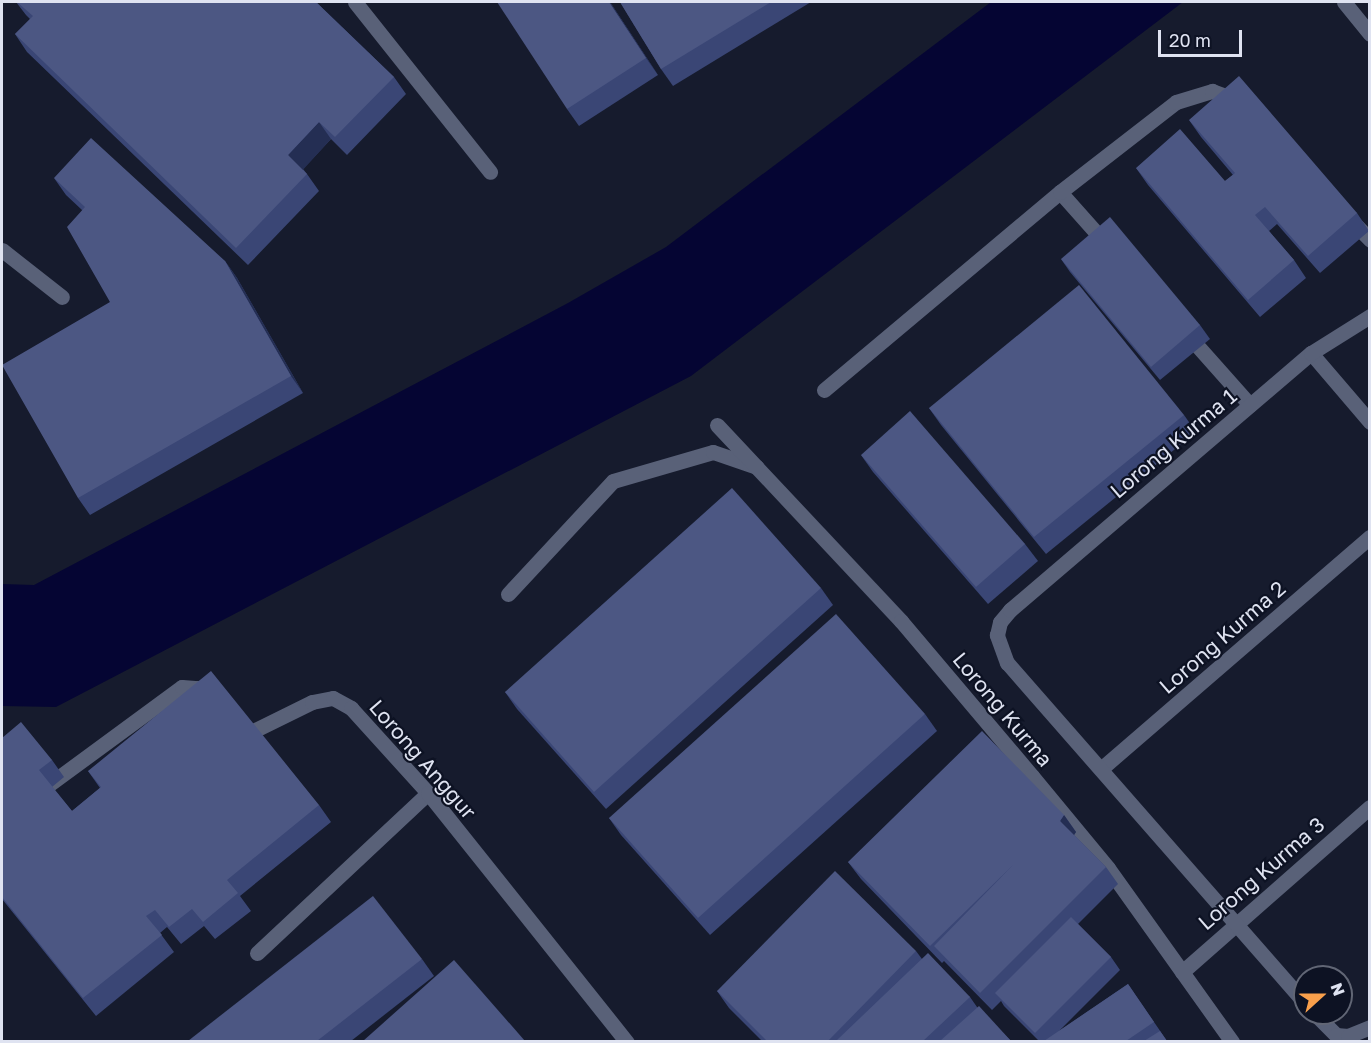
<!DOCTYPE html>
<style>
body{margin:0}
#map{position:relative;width:1371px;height:1043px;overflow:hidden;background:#161b2d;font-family:"Golos Text",sans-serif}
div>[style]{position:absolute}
.water>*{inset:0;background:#050533}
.lane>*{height:15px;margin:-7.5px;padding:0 7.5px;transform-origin:7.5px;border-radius:7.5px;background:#596178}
.street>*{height:15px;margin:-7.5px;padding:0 7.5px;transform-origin:7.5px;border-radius:7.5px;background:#596178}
.wall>*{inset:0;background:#3a4675}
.shaded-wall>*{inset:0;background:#242e53}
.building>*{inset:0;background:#4c5783}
span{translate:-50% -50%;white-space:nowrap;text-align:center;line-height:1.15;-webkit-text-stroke:4.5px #0d1223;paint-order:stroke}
.street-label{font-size:21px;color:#dfe3f1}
.frame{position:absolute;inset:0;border:3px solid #dfe3f1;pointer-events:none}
.north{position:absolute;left:1293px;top:965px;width:60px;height:60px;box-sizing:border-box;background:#0d1223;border:2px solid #616675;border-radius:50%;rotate:69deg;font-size:16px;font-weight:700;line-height:24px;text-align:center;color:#dfe3f1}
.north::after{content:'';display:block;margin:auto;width:21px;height:27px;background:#f9a04c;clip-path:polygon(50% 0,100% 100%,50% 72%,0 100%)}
.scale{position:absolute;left:1158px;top:30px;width:84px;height:27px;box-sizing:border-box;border:3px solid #dfe3f1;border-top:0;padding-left:8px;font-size:18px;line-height:21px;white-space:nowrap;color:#dfe3f1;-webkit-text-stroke:4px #0d1223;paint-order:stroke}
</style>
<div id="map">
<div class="water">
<i style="clip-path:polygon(991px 2px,1183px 2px,691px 376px,56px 707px,2px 706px,2px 584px,34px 585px,568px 303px,666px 247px)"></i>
</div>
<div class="lane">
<i style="left:355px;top:2px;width:217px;rotate:51.5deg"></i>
<i style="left:1060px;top:192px;width:72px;rotate:48.4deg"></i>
<i style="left:1350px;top:219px;width:29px;rotate:46deg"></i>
<i style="left:2px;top:250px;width:76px;rotate:38.1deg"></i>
<i style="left:1186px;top:333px;width:96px;rotate:48.4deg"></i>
<i style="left:1311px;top:353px;width:91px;rotate:49.5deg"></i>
<i style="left:824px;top:390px;width:308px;rotate:-40deg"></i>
<i style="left:1060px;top:192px;width:147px;rotate:-37.8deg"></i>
<i style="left:1176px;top:102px;width:38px;rotate:-17deg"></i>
<i style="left:1212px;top:91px;width:27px;rotate:20deg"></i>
<i style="left:508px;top:594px;width:154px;rotate:-47.1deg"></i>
<i style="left:613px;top:481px;width:104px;rotate:-16.2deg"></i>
<i style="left:713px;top:452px;width:46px;rotate:18.8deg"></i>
<i style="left:240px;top:726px;width:13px;rotate:29deg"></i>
<i style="left:251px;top:732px;width:68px;rotate:-26.2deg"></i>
<i style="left:312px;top:702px;width:21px;rotate:-11deg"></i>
<i style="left:333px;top:698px;width:21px;rotate:29deg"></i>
<i style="left:1102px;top:768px;width:354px;rotate:-40.8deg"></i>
<i style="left:47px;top:786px;width:167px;rotate:-36.3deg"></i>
<i style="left:182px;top:687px;width:16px;rotate:4deg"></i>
<i style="left:198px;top:688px;width:12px;rotate:42deg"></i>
<i style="left:257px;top:953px;width:234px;rotate:-43.1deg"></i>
<i style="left:1182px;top:972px;width:250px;rotate:-41.3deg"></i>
<i style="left:1305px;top:1003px;width:452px;rotate:-131.2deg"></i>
<i style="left:1007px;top:663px;width:30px;rotate:-110deg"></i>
<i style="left:997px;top:635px;width:13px;rotate:-77deg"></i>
<i style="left:1000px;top:622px;width:16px;rotate:-50deg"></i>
<i style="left:1010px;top:610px;width:396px;rotate:-40.5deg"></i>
<i style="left:1311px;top:353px;width:70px;rotate:-32.1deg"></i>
<i style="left:1314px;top:1013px;width:31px;rotate:45deg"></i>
<i style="left:1336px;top:1035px;width:12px;rotate:5deg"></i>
<i style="left:1348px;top:1036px;width:24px;rotate:-22deg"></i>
</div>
<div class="street">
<i style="left:1344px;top:2px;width:41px;rotate:50.9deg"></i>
<i style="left:717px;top:425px;width:269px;rotate:46.8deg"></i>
<i style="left:901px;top:621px;width:203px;rotate:49.8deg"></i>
<i style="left:1032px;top:776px;width:119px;rotate:50.4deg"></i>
<i style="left:1108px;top:868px;width:214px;rotate:54.5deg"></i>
<i style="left:351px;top:708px;width:115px;rotate:47.8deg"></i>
<i style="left:428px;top:793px;width:319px;rotate:51.4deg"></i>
</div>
<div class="wall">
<i style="clip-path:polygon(16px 2px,316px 2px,394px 77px,406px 94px,347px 155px,331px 139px,303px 169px,307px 174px,319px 191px,248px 265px,27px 52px,15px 34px,30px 19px,26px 15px)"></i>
<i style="clip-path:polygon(610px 2px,658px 75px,579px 126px,567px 109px)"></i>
<i style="clip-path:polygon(620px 2px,811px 2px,673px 86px,661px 69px)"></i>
<i style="clip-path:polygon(1189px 120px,1357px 213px,1369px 231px,1320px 273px,1277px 224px,1269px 231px,1294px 260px,1306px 278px,1260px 317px,1148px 185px,1136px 168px,1225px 181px,1233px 175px,1201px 137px)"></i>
<i style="clip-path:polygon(54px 178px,225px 261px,237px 278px,303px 393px,90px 515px,78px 498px,110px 302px,82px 210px,66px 195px)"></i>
<i style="clip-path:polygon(1061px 259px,1200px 325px,1210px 339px,1160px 380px,1070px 272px)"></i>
<i style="clip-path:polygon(929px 408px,1184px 415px,1196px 432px,1046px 554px,941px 425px)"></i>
<i style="clip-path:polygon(861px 455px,1025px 544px,1038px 561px,988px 604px,873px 472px)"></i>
<i style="clip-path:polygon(821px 588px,833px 605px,606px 809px,517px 709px,505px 692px)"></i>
<i style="clip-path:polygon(925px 714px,937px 731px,710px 935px,621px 835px,609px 818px)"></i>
<i style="clip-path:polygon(2px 738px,52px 760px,64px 777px,52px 787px,72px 811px,100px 788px,88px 771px,319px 805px,331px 822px,240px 896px,251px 911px,215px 939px,204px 926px,181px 944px,167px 927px,160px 933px,174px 952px,96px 1016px,2px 899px)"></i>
<i style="clip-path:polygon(1064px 815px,1076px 832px,1074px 835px,1106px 867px,1118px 884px,1078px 924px,1111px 957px,1120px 970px,1059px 1031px,1128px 984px,1167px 1041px,1039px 1041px,1004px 1006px,1001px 1001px,992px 1010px,944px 961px,942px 963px,861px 879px,848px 862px)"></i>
<i style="clip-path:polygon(916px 951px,922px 959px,970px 997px,977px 1007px,1011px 1041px,762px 1041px,729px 1008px,717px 991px)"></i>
<i style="clip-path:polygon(422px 959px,434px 976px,351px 1041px,188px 1041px)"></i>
</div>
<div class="shaded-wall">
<i style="clip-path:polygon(609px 2px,610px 2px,658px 75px,646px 58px)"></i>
<i style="clip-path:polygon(319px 122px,331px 139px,300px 173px,288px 155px)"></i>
<i style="clip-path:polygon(225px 261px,237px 278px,303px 393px,291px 376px)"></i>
<i style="clip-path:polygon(1064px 815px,1076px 832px,1072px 838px,1060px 821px)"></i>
</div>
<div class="building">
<i style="clip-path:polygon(17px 2px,316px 2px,394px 77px,335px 137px,319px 122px,288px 155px,307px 174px,236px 248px,15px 34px,33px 16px)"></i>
<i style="clip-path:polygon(497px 2px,609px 2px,646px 58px,567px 109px)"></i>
<i style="clip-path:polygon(620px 2px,771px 2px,661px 69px)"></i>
<i style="clip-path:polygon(1239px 76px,1357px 213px,1308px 256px,1265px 207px,1255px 215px,1294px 260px,1248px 300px,1136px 168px,1180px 129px,1225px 181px,1235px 173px,1189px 120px)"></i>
<i style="clip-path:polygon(91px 138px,225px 261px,291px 376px,78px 498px,2px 365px,110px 302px,67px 227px,85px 207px,54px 178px)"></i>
<i style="clip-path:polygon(1110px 217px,1200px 325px,1151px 367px,1061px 259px)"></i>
<i style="clip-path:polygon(1079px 285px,1184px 415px,1034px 537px,929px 408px)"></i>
<i style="clip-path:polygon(910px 411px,1025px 544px,976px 587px,861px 455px)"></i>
<i style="clip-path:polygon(732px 488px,821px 588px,594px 792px,505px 692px)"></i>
<i style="clip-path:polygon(836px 614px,925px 714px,698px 918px,609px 818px)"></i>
<i style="clip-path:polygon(211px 671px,319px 805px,227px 880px,238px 893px,203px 922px,192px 909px,169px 927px,155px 910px,146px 916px,162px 935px,83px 998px,2px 897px,2px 738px,21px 722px,52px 760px,39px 770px,72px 811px,101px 787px,88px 771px)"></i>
<i style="clip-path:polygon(982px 731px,1064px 815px,1060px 821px,1106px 867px,980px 993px,934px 946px,1013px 865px,930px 946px,848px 862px)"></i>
<i style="clip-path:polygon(835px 871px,916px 951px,828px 1041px,767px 1041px,717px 991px)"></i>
<i style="clip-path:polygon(373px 896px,422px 959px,317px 1041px,188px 1041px)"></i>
<i style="clip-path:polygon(1071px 917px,1111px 957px,1035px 1033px,995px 993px)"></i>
<i style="clip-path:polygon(928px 953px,970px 997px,923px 1041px,836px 1041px)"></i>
<i style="clip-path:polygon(454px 960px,525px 1041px,363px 1041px)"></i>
<i style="clip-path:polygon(1128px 984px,1154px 1022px,1126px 1041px,1044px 1041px)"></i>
<i style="clip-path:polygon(979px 1006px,1011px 1041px,940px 1041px)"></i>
<i style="clip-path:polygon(1160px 1031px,1167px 1041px,1144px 1041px)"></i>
</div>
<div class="street-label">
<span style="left:1173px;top:443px;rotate:-40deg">Lorong Kurma 1</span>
<span style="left:1222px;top:637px;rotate:-41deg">Lorong Kurma 2</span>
<span style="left:1003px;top:709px;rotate:50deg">Lorong Kurma</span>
<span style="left:423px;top:759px;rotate:49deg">Lorong Anggur</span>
<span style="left:1261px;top:873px;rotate:-41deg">Lorong Kurma 3</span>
</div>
<div class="frame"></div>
<div class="north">N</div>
<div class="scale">20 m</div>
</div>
